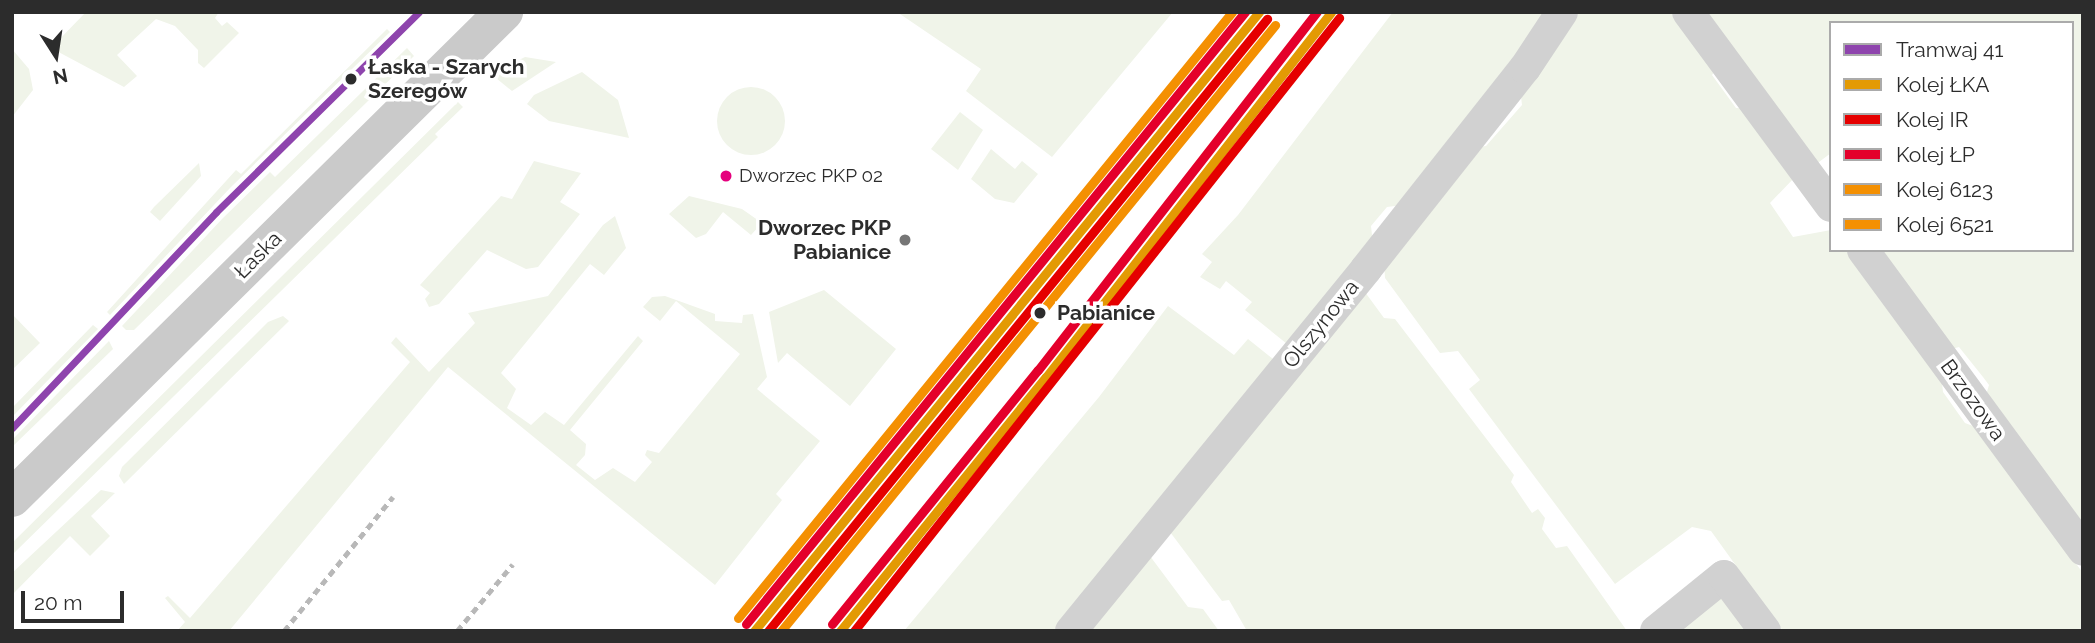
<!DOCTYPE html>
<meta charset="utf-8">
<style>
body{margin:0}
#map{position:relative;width:2095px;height:643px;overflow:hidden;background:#fff;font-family:Raleway,sans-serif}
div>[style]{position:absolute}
.green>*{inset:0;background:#f0f4e9}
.round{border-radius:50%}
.minor>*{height:32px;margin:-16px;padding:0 16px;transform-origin:16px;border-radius:16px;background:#d1d1d1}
.secondary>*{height:38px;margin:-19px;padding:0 19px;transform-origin:19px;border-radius:19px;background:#cacaca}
.rail>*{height:5px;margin-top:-2.5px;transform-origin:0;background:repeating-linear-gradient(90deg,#b8b8b8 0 7px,transparent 0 12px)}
.rail-1>*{height:9px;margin:-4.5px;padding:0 4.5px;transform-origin:4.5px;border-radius:4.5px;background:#e39a04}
.rail-2>*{height:9px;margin:-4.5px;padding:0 4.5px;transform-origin:4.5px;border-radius:4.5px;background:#e50000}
.rail-3>*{height:9px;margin:-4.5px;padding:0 4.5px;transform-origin:4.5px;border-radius:4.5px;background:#e4002b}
.rail-4>*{height:9px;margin:-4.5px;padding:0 4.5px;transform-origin:4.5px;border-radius:4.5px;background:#f49002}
.rail-5>*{height:9px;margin:-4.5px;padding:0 4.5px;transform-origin:4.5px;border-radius:4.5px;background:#f49002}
.tram-1>*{height:7px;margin:-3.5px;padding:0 3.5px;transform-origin:3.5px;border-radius:3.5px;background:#8e44ad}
.dots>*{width:19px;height:19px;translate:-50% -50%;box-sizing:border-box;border:4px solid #fff;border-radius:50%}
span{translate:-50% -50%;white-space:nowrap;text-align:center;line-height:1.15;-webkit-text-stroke:7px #fff;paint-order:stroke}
.bus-label{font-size:19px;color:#2c2c2c}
.left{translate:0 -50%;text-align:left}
.stop-label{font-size:21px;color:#2c2c2c;font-weight:700}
.poi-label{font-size:21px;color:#2c2c2c;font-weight:700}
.right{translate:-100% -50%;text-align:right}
.street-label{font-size:21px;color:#2c2c2c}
.frame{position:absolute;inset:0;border:14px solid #2c2c2c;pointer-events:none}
.legend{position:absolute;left:1829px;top:21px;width:245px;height:231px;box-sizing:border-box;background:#fff;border:2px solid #ababab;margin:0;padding:9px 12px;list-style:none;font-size:21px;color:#2c2c2c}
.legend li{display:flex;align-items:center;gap:14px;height:35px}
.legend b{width:35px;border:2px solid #ababab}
.north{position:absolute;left:21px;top:21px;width:70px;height:70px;-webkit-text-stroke:5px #fff;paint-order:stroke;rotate:168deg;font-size:19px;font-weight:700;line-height:28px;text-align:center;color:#2c2c2c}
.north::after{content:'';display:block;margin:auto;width:24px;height:32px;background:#2c2c2c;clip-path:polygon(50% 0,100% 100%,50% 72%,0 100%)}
.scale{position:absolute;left:21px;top:591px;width:103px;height:32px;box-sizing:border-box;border:4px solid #2c2c2c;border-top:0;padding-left:9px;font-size:21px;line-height:24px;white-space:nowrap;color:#2c2c2c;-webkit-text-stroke:5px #fff;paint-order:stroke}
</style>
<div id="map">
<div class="green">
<i style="clip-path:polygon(86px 12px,219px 12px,215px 18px,222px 26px,227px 22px,239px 33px,204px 68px,198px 63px,198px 50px,175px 26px,156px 19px,117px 55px,137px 76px,124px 87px,51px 48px)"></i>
<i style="clip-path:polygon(897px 12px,1173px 12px,1052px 157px,966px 91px,981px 69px)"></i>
<i style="clip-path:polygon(1393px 12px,1550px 12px,1403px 205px,1387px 207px,1371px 226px,1373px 244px,1292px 348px,1245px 310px,1252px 302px,1226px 281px,1220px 289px,1200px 277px,1212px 262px,1202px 254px,1238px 215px)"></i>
<i style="clip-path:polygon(1574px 12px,1673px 12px,1717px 69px,1712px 75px,1736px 108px,1747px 108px,1796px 176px,1770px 203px,1793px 237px,1831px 230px,1831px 250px,1846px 250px,1942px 383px,1943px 392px,1965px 423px,1973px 426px,2083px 573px,2083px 631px,1783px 631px,1711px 531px,1692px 527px,1615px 584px,1469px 389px,1480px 380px,1458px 351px,1440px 353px,1385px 278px,1384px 263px,1474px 148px,1486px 146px,1522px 105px,1521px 97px)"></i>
<i style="clip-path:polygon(1704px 12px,2083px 12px,2083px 526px,1986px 395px,1989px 385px,1983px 377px,1959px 347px,1952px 349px,1878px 250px,2072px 250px,2072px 23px,1831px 23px,1831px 153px,1815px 165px)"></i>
<i style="clip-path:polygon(387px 29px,390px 32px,231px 187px,110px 315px,107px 312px,236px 170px,241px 174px)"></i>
<i style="clip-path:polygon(407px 48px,414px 56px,134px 330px,126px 330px,122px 326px,222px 219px,270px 172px,275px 177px)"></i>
<i style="clip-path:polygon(12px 49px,29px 69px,33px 90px,12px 117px)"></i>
<i style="clip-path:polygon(525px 57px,556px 62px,512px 91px,491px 74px)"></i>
<i style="clip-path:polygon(582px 72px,618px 100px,629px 138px,549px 121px,527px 104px,534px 95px)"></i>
<i class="round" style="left:717px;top:87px;width:68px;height:68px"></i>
<i style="clip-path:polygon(458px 102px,463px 107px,435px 134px,438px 137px,12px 555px,12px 543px)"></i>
<i style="clip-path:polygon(960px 112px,983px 130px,958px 170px,931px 149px)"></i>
<i style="clip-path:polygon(991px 149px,1015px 169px,1022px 161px,1038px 174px,1014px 203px,995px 199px,971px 179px)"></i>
<i style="clip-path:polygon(534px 161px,581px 173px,560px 202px,580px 214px,538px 267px,526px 269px,487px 250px,439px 304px,429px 307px,425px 299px,430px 293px,420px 285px,501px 196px,512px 199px)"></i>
<i style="clip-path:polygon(199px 163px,201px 176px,160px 221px,150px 212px,154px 207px)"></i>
<i style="clip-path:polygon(689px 196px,742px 209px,762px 223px,751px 235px,723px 212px,706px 234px,696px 238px,669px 214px)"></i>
<i style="clip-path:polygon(615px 216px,626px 248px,604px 275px,590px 264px,501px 373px,516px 389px,507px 408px,531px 425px,545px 412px,564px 425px,638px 336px,643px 341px,570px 430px,586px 444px,585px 455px,576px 465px,595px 480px,613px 468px,635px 482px,652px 462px,645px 455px,647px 450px,659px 453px,740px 354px,676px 301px,660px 321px,643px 307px,652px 297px,665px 296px,715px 314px,715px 321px,742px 323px,743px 315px,753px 314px,767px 377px,757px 389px,820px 441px,776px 494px,782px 500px,715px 585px,448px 367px,229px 631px,177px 631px,185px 622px,165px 598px,168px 596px,190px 618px,410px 362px,391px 343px,396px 337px,429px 372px,475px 323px,468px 313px,548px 296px,603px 225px)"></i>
<i style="clip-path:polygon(1362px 288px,1384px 318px,1395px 319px,1514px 475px,1511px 482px,1532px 513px,1538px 509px,1545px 518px,1542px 529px,1556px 548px,1567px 546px,1627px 631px,1247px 631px,1229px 600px,1222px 601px,1167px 528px)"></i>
<i style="clip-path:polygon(824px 290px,896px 349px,850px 406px,787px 353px,778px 363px,769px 312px)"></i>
<i style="clip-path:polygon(1168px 306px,1234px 355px,1248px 339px,1278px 363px,1053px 631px,904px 631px,1099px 397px)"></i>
<i style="clip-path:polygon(12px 314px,40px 343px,12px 370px)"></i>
<i style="clip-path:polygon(283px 316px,289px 321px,124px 484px,119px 476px,122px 467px,268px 322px)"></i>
<i style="clip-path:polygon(93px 325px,98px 329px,12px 417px,12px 408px)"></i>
<i style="clip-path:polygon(109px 341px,113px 349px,12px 447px,12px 440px)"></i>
<i style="clip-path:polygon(101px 490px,115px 493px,91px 516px,110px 536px,90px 556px,70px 536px,12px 595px,12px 573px)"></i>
<i style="clip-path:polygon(1147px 552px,1188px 607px,1203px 609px,1219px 631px,1083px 631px)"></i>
<i style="clip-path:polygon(1718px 593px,1746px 631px,1671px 631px)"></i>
</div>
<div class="minor">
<i style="left:1688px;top:12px;width:241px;rotate:53.6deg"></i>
<i style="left:1863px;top:250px;width:372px;rotate:53.7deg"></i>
<i style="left:1071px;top:631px;width:467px;rotate:-50.8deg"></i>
<i style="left:1366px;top:269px;width:256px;rotate:-51.7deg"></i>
<i style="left:1525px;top:68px;width:67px;rotate:-56.5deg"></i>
<i style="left:1656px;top:631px;width:87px;rotate:-39deg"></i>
<i style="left:1724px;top:576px;width:69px;rotate:53.3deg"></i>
</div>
<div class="secondary">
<i style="left:12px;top:498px;width:692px;rotate:-44.65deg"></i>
</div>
<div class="rail">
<i style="left:284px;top:631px;width:173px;rotate:-50.9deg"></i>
<i style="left:457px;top:631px;width:87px;rotate:-50.1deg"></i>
</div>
<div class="rail-1">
<i style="left:754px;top:631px;width:799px;rotate:-50.79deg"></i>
<i style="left:840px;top:631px;width:327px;rotate:-51deg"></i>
<i style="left:1046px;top:377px;width:463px;rotate:-52deg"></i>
</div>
<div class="rail-2">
<i style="left:768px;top:631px;width:790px;rotate:-50.81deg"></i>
<i style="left:854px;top:631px;width:782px;rotate:-51.65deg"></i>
</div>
<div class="rail-3">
<i style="left:746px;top:624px;width:790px;rotate:-50.81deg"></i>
<i style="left:832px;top:624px;width:327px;rotate:-51deg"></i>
<i style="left:1038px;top:370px;width:454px;rotate:-52.1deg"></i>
</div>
<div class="rail-4">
<i style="left:781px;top:631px;width:782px;rotate:-50.81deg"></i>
</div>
<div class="rail-5">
<i style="left:738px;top:618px;width:782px;rotate:-50.81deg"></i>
</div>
<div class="tram-1">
<i style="left:12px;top:428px;width:297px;rotate:-46.6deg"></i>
<i style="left:216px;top:212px;width:285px;rotate:-44.6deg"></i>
</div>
<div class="dots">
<i style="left:351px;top:79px;background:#2c2c2c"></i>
<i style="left:726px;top:176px;background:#e5007d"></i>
<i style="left:905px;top:240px;background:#767676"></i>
<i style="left:1040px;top:313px;background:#2c2c2c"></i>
</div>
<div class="bus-label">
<span class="left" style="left:739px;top:176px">Dworzec PKP 02</span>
</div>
<div class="stop-label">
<span class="left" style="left:368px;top:79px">Łaska - Szarych<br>Szeregów</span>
<span class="left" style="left:1057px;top:313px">Pabianice</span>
</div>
<div class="poi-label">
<span class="right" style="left:891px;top:240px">Dworzec PKP<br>Pabianice</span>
</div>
<div class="street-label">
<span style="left:258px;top:255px;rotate:-45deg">Łaska</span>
<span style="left:1321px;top:324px;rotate:-51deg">Olszynowa</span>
<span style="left:1973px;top:400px;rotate:54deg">Brzozowa</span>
</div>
<div class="frame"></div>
<ul class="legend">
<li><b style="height:9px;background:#8e44ad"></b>Tramwaj 41</li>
<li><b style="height:9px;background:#e39a04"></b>Kolej ŁKA</li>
<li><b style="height:9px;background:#e50000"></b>Kolej IR</li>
<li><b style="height:9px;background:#e4002b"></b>Kolej ŁP</li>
<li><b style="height:9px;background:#f49002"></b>Kolej 6123</li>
<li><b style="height:9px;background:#f49002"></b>Kolej 6521</li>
</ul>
<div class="north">N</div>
<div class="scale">20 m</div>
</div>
